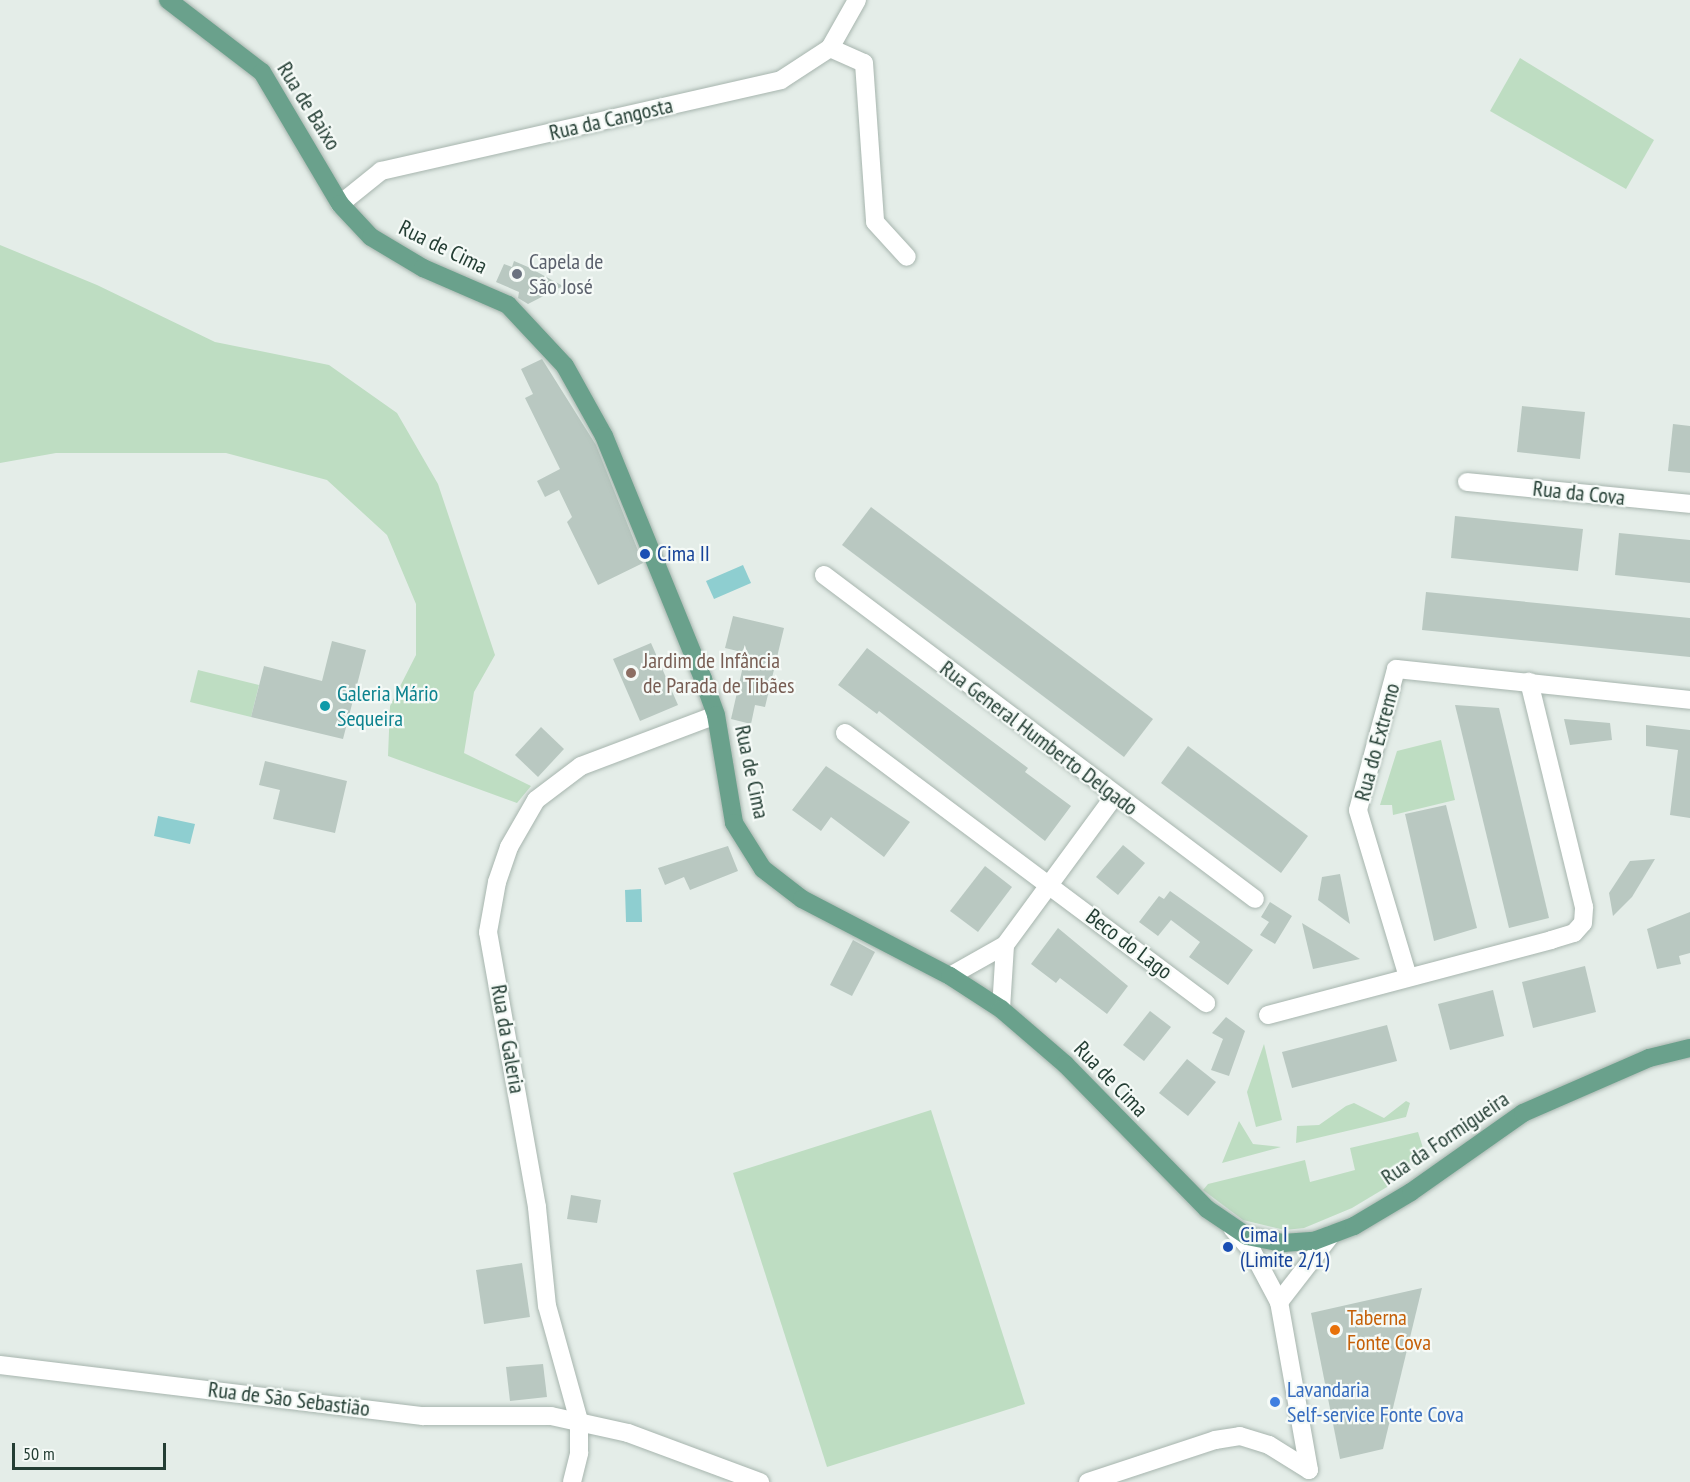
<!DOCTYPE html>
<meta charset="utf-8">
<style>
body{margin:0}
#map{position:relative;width:1690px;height:1482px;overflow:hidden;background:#e4ede8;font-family:"PT Sans Narrow",sans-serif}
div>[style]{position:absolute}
.green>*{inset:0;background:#beddc2}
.water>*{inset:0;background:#8eced0}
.building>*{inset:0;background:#b9c8c1}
.roads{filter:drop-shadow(0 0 2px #a7b5ae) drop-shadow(0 0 2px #a7b5ae)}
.minor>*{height:18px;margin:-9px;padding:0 9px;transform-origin:9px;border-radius:9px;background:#fff}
.tertiary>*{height:18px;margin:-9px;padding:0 9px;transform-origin:9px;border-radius:9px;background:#fff}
.primary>*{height:18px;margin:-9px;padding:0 9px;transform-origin:9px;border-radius:9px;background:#6aa18c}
.dots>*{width:16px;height:16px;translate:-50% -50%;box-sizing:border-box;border:3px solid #f5faf7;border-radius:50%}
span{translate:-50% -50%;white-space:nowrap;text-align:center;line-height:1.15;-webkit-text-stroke:4.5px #f5faf7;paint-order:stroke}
.street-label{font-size:22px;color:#243e34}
.worship-label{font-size:22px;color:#5b616d}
.left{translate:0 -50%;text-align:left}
.transit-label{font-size:22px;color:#164399}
.education-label{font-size:22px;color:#785e54}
.culture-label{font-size:22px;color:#0d838f}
.food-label{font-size:22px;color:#c56008}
.shop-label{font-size:22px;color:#366cbe}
.scale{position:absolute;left:12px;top:1443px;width:154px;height:27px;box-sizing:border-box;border:3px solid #243e34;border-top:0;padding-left:8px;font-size:18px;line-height:21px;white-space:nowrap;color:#243e34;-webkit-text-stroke:4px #f5faf7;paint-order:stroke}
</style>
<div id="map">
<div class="green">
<i style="clip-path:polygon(1520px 58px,1654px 140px,1626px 189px,1490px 111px)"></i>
<i style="clip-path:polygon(0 245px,97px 285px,215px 342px,329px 365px,397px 413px,438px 484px,495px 655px,474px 692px,464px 753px,531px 786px,517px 803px,388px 756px,390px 706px,416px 655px,416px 604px,387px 535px,327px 480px,226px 453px,56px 453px,0 463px)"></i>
<i style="clip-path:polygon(198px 670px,259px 685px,251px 717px,190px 702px)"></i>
<i style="clip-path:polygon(1441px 740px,1455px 800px,1393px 815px,1392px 805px,1380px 805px,1397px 751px)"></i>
<i style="clip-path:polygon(1264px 1044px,1282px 1120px,1256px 1127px,1247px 1092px)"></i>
<i style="clip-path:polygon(1406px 1101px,1410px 1103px,1406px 1117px,1296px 1143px,1297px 1126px,1319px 1125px,1346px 1106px,1354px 1103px,1384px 1118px)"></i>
<i style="clip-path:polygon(931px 1110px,1025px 1404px,827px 1467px,733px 1173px)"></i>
<i style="clip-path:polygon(1239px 1121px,1253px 1144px,1281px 1147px,1222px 1163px)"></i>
<i style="clip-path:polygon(1418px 1132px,1424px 1151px,1411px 1155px,1407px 1175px,1352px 1208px,1304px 1228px,1285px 1230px,1243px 1220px,1203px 1190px,1208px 1184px,1305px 1160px,1310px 1182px,1355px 1170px,1350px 1148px)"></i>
</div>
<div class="water">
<i style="clip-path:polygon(743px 565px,751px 583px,714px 599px,706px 581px)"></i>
<i style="clip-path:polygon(158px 816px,195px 824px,190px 844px,154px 836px)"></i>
<i style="clip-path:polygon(641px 889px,642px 922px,626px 922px,625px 890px)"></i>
</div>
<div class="building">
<i style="clip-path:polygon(514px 261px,528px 267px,563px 286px,528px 304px,518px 298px,519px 292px,496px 282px,504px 264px,512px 267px)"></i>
<i style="clip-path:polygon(542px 359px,596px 445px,643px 563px,598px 585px,567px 522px,572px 517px,559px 490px,545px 497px,537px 481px,560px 469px,525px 398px,533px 394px,521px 369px)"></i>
<i style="clip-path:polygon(1522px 406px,1585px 412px,1580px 459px,1517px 452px)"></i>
<i style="clip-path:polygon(1673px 424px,1690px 426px,1690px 473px,1668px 471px)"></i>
<i style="clip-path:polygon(871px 507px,1153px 719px,1124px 757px,842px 545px)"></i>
<i style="clip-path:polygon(1455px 516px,1583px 529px,1578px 571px,1451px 558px)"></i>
<i style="clip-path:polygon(1619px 533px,1690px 540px,1690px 583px,1615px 575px)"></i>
<i style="clip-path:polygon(1426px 592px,1690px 618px,1690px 657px,1422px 630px)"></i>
<i style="clip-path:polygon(733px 616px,784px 628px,765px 707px,755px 705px,751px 724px,731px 719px,746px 653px,725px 648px)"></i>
<i style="clip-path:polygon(332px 641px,366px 650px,343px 739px,251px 717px,264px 666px,322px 681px)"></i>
<i style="clip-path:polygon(651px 643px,678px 705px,640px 721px,613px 659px)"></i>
<i style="clip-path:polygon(867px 648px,1028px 768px,1025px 772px,1071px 806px,1045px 841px,879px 711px,877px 714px,838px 685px)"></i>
<i style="clip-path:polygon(1455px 705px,1499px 708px,1549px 918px,1509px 928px)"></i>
<i style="clip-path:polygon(1564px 719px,1610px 723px,1612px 740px,1570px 745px)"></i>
<i style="clip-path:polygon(1646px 725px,1690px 730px,1690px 818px,1670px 815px,1678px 750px,1646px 746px)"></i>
<i style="clip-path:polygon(541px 727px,564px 749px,538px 777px,515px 755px)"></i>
<i style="clip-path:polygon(1188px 746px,1308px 836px,1281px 873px,1161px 783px)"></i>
<i style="clip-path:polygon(265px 761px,347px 781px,335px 833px,273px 819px,280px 790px,259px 785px)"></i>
<i style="clip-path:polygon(826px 766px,910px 822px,884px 857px,831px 817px,821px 831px,792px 810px)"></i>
<i style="clip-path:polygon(1446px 805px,1477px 928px,1434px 941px,1405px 814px)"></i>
<i style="clip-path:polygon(1123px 845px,1145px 863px,1118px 895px,1096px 877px)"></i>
<i style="clip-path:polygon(728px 846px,738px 871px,690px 890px,684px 877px,665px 885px,658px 868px)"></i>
<i style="clip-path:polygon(1655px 859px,1632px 897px,1613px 916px,1609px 893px,1630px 861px)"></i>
<i style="clip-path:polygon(985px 866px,1012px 887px,978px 932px,950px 911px)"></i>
<i style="clip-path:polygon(1340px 874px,1350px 924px,1318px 900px,1322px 877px)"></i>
<i style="clip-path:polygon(1170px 891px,1253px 950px,1228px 985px,1189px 957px,1200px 942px,1171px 920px,1158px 936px,1139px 922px,1159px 896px,1164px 899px)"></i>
<i style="clip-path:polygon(1270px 902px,1292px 916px,1275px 944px,1260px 935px,1269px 922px,1261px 917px)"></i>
<i style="clip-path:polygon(1690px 912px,1690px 953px,1679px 956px,1681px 964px,1657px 969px,1647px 929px)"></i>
<i style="clip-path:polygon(1302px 923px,1330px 940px,1360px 959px,1313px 969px)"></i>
<i style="clip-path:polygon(1058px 928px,1128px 986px,1107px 1014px,1060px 978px,1056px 983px,1031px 964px)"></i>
<i style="clip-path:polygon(853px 940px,875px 952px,852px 996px,830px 985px)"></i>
<i style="clip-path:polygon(1585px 966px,1596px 1012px,1533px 1028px,1522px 982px)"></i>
<i style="clip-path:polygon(1493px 990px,1504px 1036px,1450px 1050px,1438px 1004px)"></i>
<i style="clip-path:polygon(1150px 1011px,1171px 1027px,1144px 1061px,1123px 1045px)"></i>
<i style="clip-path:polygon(1226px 1017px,1245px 1031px,1229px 1076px,1211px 1070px,1223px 1039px,1212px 1033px)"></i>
<i style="clip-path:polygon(1387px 1025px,1397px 1061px,1292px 1088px,1282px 1052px)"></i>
<i style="clip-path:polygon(1187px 1059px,1216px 1082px,1188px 1116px,1159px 1093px)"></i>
<i style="clip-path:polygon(571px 1195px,601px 1200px,597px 1223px,567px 1219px)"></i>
<i style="clip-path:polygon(522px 1263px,530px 1317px,484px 1324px,476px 1270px)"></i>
<i style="clip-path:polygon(1422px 1288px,1383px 1449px,1340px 1459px,1311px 1313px)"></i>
<i style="clip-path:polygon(543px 1364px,547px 1397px,510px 1401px,506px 1367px)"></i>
</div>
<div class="roads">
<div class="minor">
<i style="left:830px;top:48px;width:37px;rotate:24deg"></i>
<i style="left:864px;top:63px;width:159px;rotate:86deg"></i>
<i style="left:875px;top:222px;width:47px;rotate:47.6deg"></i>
<i style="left:340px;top:204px;width:53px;rotate:-38.8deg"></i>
<i style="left:381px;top:171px;width:410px;rotate:-12.8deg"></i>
<i style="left:781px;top:80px;width:59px;rotate:-33.1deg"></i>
<i style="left:830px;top:48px;width:55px;rotate:-60.6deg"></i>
<i style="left:1467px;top:482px;width:224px;rotate:5.6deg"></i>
<i style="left:824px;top:575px;width:539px;rotate:36.93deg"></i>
<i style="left:845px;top:733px;width:451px;rotate:36.8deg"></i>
<i style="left:950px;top:976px;width:63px;rotate:-29.4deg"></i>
<i style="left:1408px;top:977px;width:174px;rotate:-106.7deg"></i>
<i style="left:1358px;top:810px;width:146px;rotate:-74.9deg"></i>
<i style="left:1396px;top:669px;width:296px;rotate:6deg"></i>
<i style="left:1001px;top:1009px;width:64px;rotate:-86.4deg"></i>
<i style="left:1005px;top:945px;width:186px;rotate:-53.7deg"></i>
<i style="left:1268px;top:1015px;width:293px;rotate:-14.8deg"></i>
<i style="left:1551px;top:940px;width:24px;rotate:-17deg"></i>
<i style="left:1574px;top:933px;width:13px;rotate:-48deg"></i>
<i style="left:1583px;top:923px;width:16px;rotate:-86deg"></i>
<i style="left:1584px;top:907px;width:232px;rotate:-103.7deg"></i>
<i style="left:1279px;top:1302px;width:85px;rotate:-52.2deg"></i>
<i style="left:0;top:1365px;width:426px;rotate:6.9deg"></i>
<i style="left:423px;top:1416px;width:128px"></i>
<i style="left:551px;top:1416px;width:79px;rotate:12.4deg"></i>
<i style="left:628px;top:1433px;width:141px;rotate:20.4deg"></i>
<i style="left:1088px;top:1482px;width:134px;rotate:-18.3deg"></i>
<i style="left:1215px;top:1440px;width:25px;rotate:-9deg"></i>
<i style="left:1240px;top:1436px;width:30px;rotate:17deg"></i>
<i style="left:1269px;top:1445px;width:47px;rotate:32deg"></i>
<i style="left:1309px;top:1470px;width:171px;rotate:-100.1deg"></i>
<i style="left:1279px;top:1302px;width:58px;rotate:-117.9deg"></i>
<i style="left:1252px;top:1251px;width:30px;rotate:-131deg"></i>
</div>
<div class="tertiary">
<i style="left:572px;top:1482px;width:30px;rotate:-76deg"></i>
<i style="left:579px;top:1453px;width:32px;rotate:-90deg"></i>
<i style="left:579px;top:1421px;width:119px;rotate:-105.5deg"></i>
<i style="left:547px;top:1306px;width:100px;rotate:-95.8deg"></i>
<i style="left:537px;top:1207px;width:279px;rotate:-100.1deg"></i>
<i style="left:488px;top:932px;width:51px;rotate:-79.8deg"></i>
<i style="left:497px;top:882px;width:37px;rotate:-71deg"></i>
<i style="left:509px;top:847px;width:54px;rotate:-60.1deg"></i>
<i style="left:536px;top:800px;width:56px;rotate:-37.1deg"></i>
<i style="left:581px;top:766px;width:144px;rotate:-20.7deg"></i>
</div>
<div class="primary">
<i style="left:168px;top:0;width:118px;rotate:37.5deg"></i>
<i style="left:262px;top:72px;width:153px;rotate:59.4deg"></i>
<i style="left:340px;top:204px;width:45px;rotate:46.8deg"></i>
<i style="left:371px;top:237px;width:61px;rotate:30.8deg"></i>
<i style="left:423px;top:268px;width:93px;rotate:23.5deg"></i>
<i style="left:508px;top:305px;width:83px;rotate:46.9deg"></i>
<i style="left:565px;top:366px;width:80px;rotate:60.9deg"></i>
<i style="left:604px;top:436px;width:262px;rotate:67.8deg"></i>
<i style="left:703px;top:679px;width:38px;rotate:70deg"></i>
<i style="left:716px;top:715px;width:109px;rotate:80.5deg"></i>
<i style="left:734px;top:823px;width:54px;rotate:57.8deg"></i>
<i style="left:763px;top:869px;width:49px;rotate:37.6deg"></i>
<i style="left:802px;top:899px;width:167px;rotate:27.5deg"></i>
<i style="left:950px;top:976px;width:61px;rotate:32.9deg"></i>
<i style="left:1001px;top:1009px;width:84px;rotate:40.7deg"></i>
<i style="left:1065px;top:1064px;width:203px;rotate:45.6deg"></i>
<i style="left:1207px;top:1209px;width:48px;rotate:34deg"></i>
<i style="left:1247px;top:1236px;width:37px;rotate:11deg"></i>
<i style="left:1283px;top:1243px;width:31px;rotate:-4deg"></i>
<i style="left:1314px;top:1241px;width:43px;rotate:-20.6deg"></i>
<i style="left:1354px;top:1226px;width:66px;rotate:-30.8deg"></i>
<i style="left:1411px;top:1192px;width:137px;rotate:-35.2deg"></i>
<i style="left:1523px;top:1113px;width:137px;rotate:-23.6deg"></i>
<i style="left:1649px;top:1058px;width:42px;rotate:-13.7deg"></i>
</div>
</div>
<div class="dots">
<i style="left:517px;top:274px;background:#6b7280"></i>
<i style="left:645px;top:554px;background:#1a4fb4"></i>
<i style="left:631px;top:673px;background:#8d6e63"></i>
<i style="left:325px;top:706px;background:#0f9aa8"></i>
<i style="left:1228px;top:1247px;background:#1a4fb4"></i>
<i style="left:1335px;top:1330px;background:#e8710a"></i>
<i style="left:1275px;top:1402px;background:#3f7fe0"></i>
</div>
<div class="street-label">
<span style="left:309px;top:106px;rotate:58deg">Rua de Baixo</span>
<span style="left:611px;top:119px;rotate:-13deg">Rua da Cangosta</span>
<span style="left:443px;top:247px;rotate:26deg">Rua de Cima</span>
<span style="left:1579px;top:493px;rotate:6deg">Rua da Cova</span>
<span style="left:1039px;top:738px;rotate:37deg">Rua General Humberto Delgado</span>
<span style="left:1377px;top:742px;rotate:-75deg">Rua do Extremo</span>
<span style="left:752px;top:772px;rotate:78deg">Rua de Cima</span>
<span style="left:1129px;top:944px;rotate:37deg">Beco do Lago</span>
<span style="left:508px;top:1039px;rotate:80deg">Rua da Galeria</span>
<span style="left:1111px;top:1079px;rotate:46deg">Rua de Cima</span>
<span style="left:1445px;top:1138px;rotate:-34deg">Rua da Formigueira</span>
<span style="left:289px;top:1399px;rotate:7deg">Rua de São Sebastião</span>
</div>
<div class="worship-label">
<span class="left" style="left:529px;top:274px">Capela de<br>São José</span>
</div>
<div class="transit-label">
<span class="left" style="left:657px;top:554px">Cima II</span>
<span class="left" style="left:1240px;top:1247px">Cima I<br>(Limite 2/1)</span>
</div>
<div class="education-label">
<span class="left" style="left:643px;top:673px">Jardim de Infância<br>de Parada de Tibães</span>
</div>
<div class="culture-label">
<span class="left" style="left:337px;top:706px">Galeria Mário<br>Sequeira</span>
</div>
<div class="food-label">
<span class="left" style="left:1347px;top:1330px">Taberna<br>Fonte Cova</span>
</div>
<div class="shop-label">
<span class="left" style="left:1287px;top:1402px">Lavandaria<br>Self-service Fonte Cova</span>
</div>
<div class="scale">50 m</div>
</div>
